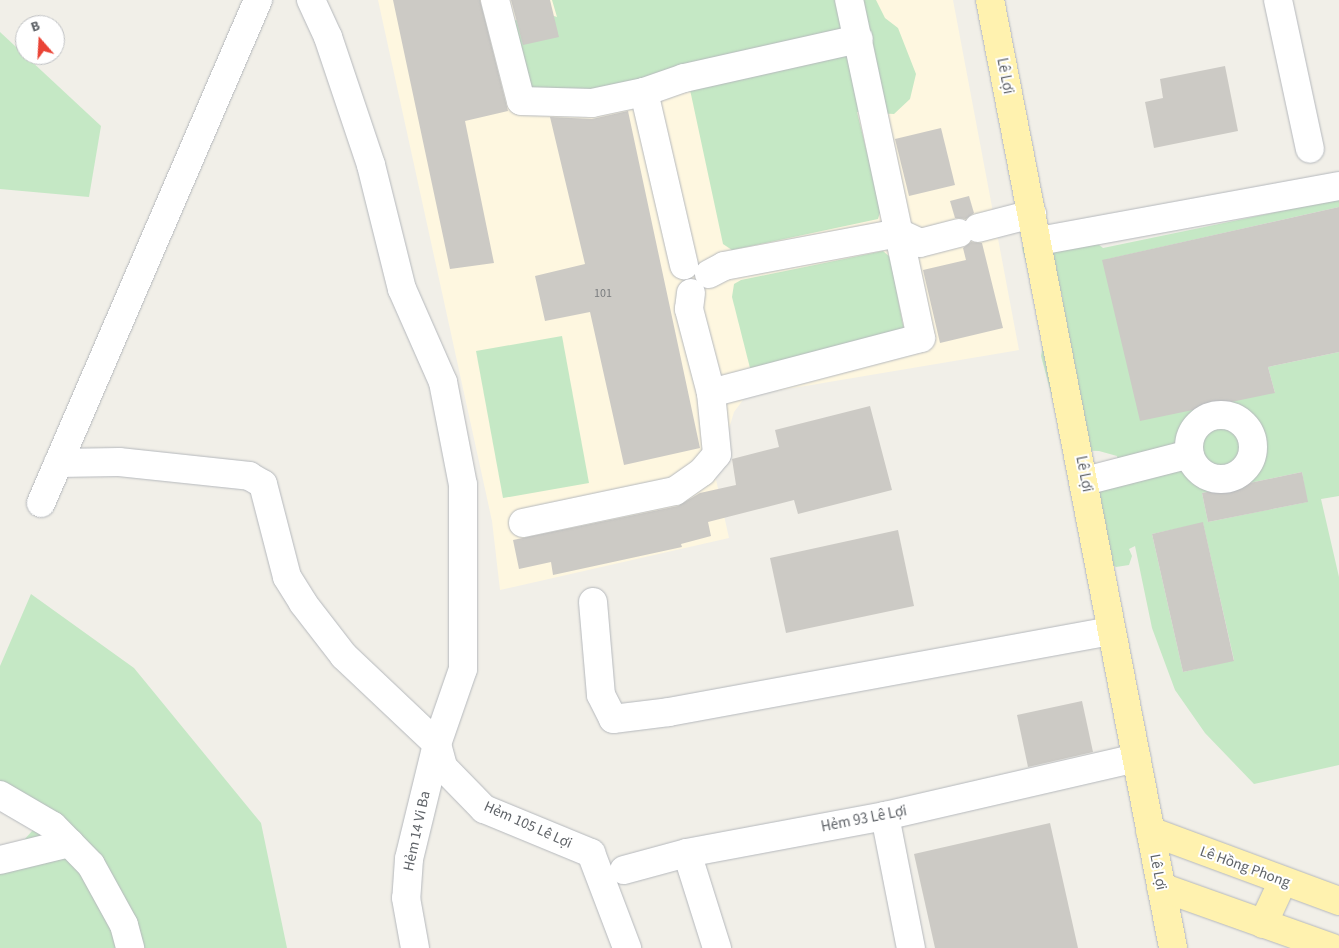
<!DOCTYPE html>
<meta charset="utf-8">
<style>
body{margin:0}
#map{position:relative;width:1339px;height:948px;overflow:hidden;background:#f1efe8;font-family:"Source Sans 3",sans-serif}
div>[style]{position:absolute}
.commercial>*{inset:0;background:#fef7e0}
.green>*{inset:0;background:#c5e8c5}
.building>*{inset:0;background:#cccac5}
.roads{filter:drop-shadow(0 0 1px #b5b8bc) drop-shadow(0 0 1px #b5b8bc)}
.minor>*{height:28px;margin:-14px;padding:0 14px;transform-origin:14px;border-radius:14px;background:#fff}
.minor>.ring{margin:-14px;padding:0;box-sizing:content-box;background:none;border:28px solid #fff;border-radius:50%}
.major>*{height:28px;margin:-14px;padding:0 14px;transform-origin:14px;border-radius:14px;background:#fff2af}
span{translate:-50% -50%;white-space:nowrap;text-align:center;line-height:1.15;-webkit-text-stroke:4px #fff;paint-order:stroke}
.number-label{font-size:12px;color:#7a7d7f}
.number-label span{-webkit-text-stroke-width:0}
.street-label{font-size:15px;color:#5f6368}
.north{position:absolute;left:15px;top:15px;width:50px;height:50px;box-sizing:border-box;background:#fff;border:1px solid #bfc1c3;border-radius:50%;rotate:341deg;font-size:14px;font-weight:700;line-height:20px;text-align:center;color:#5f6368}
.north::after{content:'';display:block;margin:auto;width:18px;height:22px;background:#ea4335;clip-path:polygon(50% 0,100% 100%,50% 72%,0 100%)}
</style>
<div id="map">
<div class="commercial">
<i style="clip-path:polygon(378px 0,953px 0,1019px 350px,746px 396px,734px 412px,715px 475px,729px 538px,500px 590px,492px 521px)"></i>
</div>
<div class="green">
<i style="clip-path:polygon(552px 0,876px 0,885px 18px,898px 28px,916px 74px,910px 99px,894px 114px,857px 112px,881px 209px,878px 219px,732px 250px,723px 244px,689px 85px,574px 113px,510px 83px,507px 23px,542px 12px,557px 17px)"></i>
<i style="clip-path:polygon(0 32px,101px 126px,89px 197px,0 189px)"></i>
<i style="clip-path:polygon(evenodd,1339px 199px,1339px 207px,1108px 259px,1275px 393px,1268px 367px,1339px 352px,1339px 496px,1321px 499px,1339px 577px,1339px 765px,1254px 784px,1205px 733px,1175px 690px,1152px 628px,1135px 546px,1129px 549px,1132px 556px,1129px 565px,1116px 567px,1108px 561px,1096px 489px,1118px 462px,1117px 456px,1099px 451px,1070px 450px,1061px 430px,1041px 356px,1045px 334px,1063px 309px,1062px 294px,1039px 284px,1029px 272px,1022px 248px,1030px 234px,1098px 244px,1103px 248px,1339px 199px,1302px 472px,1307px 502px,1208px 522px,1202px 493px,1302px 472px,1339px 199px,1203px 523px,1234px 660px,1183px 672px,1152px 534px,1203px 523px)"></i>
<i style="clip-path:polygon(883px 251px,890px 257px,904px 330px,760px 371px,750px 368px,732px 297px,734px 284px,741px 280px)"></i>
<i style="clip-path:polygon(562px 336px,589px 483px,503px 498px,476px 351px)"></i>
<i style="clip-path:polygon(31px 594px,134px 668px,261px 823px,287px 948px,0 948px,0 867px,40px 822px,0 787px,0 666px)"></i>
</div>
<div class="building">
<i style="clip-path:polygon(393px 0,480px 0,508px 111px,465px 121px,494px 263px,450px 269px)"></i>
<i style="clip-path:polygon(511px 0,550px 0,559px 37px,523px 45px)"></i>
<i style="clip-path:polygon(1225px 66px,1238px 131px,1154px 148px,1145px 102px,1163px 98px,1160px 79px)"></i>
<i style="clip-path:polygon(628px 111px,700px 448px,624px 465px,590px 312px,545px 321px,535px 276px,585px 264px,550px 117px,592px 119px)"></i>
<i style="clip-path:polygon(941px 128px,955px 185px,909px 196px,895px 139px)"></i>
<i style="clip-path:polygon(969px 196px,974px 213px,966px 219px,955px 218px,950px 201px)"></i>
<i style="clip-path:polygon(1339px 207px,1339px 352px,1268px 367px,1275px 393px,1140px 421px,1102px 260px)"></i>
<i style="clip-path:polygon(971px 242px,982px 243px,1003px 328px,940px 343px,923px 270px,966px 260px,963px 248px)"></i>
<i style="clip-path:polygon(870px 406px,892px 490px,798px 514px,794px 500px,708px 522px,711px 536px,681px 544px,682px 547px,553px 575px,551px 562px,519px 569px,513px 540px,678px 506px,700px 493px,736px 485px,732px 459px,779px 447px,775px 430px)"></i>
<i style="clip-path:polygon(1302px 472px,1308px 502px,1208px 522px,1202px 493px)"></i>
<i style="clip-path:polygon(1203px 522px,1234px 661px,1183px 672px,1152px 534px)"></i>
<i style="clip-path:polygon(898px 530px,914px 606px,786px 633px,770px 558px)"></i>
<i style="clip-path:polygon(1082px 701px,1093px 752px,1028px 767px,1017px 715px)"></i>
<i style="clip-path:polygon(1050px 823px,1078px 948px,935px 948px,914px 854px)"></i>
</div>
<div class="roads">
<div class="minor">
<i style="left:311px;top:0;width:41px;rotate:65.3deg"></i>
<i style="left:328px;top:37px;width:135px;rotate:71.4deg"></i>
<i style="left:371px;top:165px;width:128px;rotate:76deg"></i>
<i style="left:402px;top:289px;width:102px;rotate:66.2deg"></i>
<i style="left:443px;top:382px;width:105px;rotate:79deg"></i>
<i style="left:463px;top:485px;width:184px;rotate:90deg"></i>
<i style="left:463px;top:669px;width:79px;rotate:109.1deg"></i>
<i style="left:437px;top:744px;width:118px;rotate:103.7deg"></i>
<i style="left:409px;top:859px;width:39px;rotate:94deg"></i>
<i style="left:406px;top:898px;width:51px;rotate:79.8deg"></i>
<i style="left:495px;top:0;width:104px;rotate:75.6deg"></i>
<i style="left:521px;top:101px;width:71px;rotate:1.6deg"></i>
<i style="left:592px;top:103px;width:53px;rotate:-11.9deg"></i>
<i style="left:644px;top:92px;width:178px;rotate:77deg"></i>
<i style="left:1278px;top:0;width:152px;rotate:77.9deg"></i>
<i style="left:644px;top:92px;width:42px;rotate:-19.3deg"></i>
<i style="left:684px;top:78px;width:179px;rotate:-12.6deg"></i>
<i style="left:978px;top:228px;width:56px;rotate:-14.5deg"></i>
<i style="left:1039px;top:241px;width:305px;rotate:-10.4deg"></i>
<i style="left:709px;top:274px;width:17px;rotate:-28deg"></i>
<i style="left:724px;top:266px;width:178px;rotate:-10.7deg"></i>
<i style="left:899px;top:233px;width:23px;rotate:25deg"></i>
<i style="left:920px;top:243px;width:40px;rotate:-14.4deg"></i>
<i style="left:711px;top:393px;width:217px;rotate:-14.7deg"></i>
<i style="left:921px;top:338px;width:346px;rotate:-102deg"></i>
<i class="ring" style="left:1189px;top:415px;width:36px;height:36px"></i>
<i style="left:58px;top:463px;width:61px;rotate:-0.9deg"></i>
<i style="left:119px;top:462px;width:131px;rotate:6.1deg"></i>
<i style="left:249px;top:476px;width:16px;rotate:30deg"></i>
<i style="left:263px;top:484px;width:96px;rotate:75.5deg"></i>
<i style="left:287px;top:577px;width:31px;rotate:58deg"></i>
<i style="left:303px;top:603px;width:67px;rotate:52.3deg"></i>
<i style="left:344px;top:656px;width:128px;rotate:43.4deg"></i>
<i style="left:1085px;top:481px;width:108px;rotate:-14.4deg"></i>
<i style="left:41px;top:503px;width:548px;rotate:-66.66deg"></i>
<i style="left:523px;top:523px;width:155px;rotate:-11.9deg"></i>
<i style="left:675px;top:491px;width:33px;rotate:-35deg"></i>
<i style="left:702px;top:472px;width:23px;rotate:-50deg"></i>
<i style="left:717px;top:454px;width:61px;rotate:-95.6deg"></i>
<i style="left:711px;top:393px;width:87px;rotate:-104.7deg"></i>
<i style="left:689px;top:309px;width:16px;rotate:-83deg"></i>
<i style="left:593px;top:602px;width:93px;rotate:85.1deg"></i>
<i style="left:601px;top:695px;width:27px;rotate:63deg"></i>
<i style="left:613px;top:719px;width:56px;rotate:-7.1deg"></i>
<i style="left:669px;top:712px;width:449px;rotate:-10.4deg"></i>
<i style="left:437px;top:744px;width:24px;rotate:75deg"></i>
<i style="left:443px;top:767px;width:59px;rotate:45.7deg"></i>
<i style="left:484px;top:809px;width:116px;rotate:22.4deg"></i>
<i style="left:591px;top:853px;width:102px;rotate:69.2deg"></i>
<i style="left:0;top:795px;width:61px;rotate:30.3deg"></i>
<i style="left:53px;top:826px;width:54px;rotate:45.7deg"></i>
<i style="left:91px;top:865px;width:68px;rotate:61.2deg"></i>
<i style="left:124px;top:925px;width:24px;rotate:75deg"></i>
<i style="left:885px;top:816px;width:135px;rotate:78.9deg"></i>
<i style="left:687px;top:853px;width:100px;rotate:72.5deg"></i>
<i style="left:0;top:860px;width:72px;rotate:-13.7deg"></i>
<i style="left:624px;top:870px;width:65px;rotate:-15.1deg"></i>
<i style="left:687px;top:853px;width:201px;rotate:-10.6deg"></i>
<i style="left:885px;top:816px;width:258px;rotate:-13deg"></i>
</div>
<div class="major">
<i style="left:990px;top:0;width:966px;rotate:79.07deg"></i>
<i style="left:1150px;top:831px;width:202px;rotate:20.3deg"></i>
<i style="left:1161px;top:887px;width:182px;rotate:19.6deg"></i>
<i style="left:1263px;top:924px;width:47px;rotate:-65.1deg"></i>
</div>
</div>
<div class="number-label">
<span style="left:603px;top:294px">101</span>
</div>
<div class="street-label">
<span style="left:1005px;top:76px;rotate:79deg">Lê Lợi</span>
<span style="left:1084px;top:474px;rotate:79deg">Lê Lợi</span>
<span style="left:864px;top:819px;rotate:-11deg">Hẻm 93 Lê Lợi</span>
<span style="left:528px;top:825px;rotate:24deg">Hẻm 105 Lê Lợi</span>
<span style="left:417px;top:831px;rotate:-78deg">Hẻm 14 Vi Ba</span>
<span style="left:1245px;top:867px;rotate:20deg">Lê Hồng Phong</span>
<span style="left:1158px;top:872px;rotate:79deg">Lê Lợi</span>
</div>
<div class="north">B</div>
</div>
